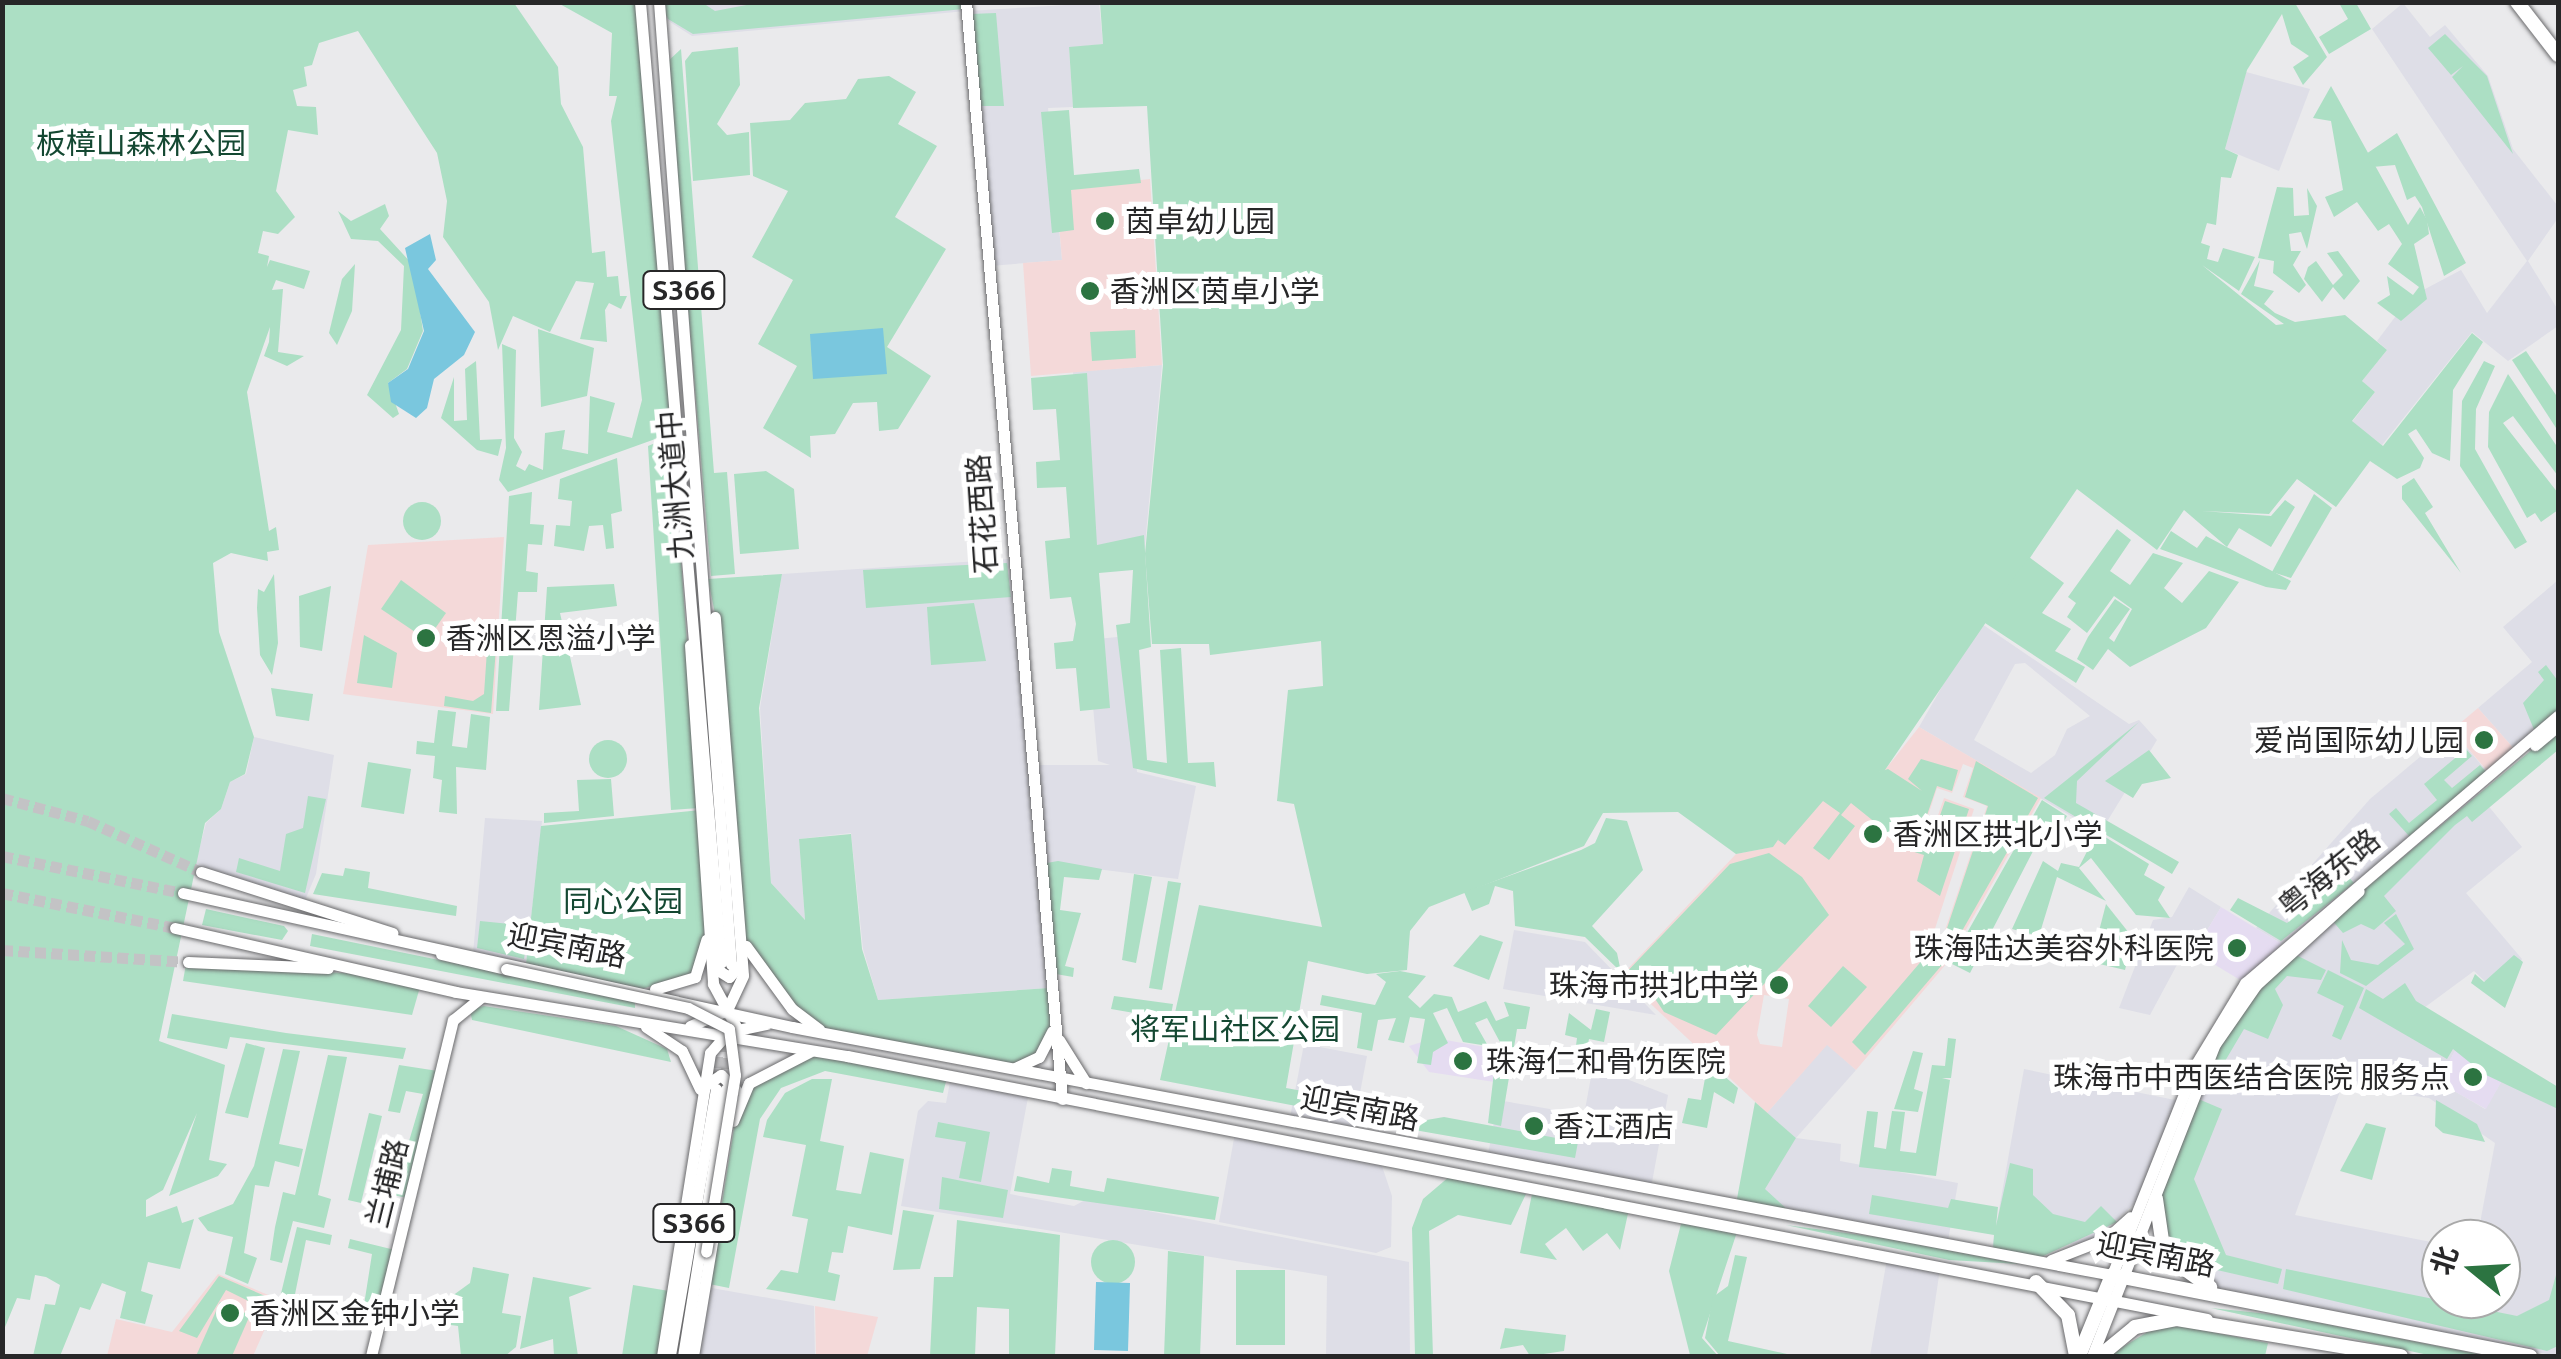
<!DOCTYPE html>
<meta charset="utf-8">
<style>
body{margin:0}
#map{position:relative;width:2561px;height:1359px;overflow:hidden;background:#eaeaec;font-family:Ubuntu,"Noto Sans SC",sans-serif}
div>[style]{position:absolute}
.built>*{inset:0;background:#dedee7}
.education>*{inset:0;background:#f4d9d9}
.medical>*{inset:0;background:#e5dcf1}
.green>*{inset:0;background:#acdfc4}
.round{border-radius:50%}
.water>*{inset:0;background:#7ac7de}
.major-tunnel>*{height:11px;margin-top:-5.5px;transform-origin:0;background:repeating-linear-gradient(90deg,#c3c3c5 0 11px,transparent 0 16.5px)}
.roads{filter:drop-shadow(0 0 2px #6a6a6c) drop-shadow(0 0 2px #6a6a6c)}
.major>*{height:11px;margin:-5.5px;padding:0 5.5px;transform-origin:5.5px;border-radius:5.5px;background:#fff}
.highway>*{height:14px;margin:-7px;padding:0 7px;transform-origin:7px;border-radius:7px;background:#fff}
.bridges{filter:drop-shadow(0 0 2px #6a6a6c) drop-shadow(0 0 2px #6a6a6c)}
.major-bridge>*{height:11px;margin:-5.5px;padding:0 5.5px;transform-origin:5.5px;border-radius:5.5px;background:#fff}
.dots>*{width:28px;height:28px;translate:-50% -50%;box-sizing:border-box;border:5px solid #fff;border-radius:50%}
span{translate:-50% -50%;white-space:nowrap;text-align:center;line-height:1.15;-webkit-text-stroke:10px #fff;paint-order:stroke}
.shield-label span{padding:2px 8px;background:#fff;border:2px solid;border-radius:8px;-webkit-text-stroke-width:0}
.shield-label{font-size:28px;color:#272728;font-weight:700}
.park-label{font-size:30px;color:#144832}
.poi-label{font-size:30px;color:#272728}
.left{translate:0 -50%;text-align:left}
.right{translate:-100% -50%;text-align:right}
.street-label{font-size:30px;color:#272728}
.frame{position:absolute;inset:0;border:5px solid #272728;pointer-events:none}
.north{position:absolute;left:2421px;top:1219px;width:100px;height:100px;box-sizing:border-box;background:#fff;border:2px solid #a9a9a9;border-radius:50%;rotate:288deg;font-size:28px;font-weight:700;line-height:40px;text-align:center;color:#272728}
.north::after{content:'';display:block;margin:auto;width:35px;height:45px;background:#2c7441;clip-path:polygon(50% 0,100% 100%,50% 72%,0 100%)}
</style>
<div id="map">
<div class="built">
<i style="clip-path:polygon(965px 2px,967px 11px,692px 36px,667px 20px,659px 3px)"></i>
<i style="clip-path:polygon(1099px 3px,1103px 44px,1069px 48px,1073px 107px,1048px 108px,1062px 260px,990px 266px,968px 11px)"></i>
<i style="clip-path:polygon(2403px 3px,2430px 37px,2445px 25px,2488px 76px,2513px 149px,2557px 205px,2558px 218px,2528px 261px,2558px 310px,2558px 326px,2508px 361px,2472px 332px,2382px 445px,2352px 422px,2375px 392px,2362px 381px,2387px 350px,2377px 341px,2410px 297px,2461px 270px,2487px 313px,2527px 261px,2372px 29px)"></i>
<i style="clip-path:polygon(2246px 72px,2310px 89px,2279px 171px,2225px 149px)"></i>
<i style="clip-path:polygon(1162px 365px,1144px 555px,1086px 560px,1073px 372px)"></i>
<i style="clip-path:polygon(1009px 559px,1048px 988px,878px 1000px,863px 949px,851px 833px,799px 839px,805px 920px,771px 883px,760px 708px,782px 574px)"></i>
<i style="clip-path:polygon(2558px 580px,2558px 716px,2516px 751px,2478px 708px,2532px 662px,2503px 627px)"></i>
<i style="clip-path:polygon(evenodd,1979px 622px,2129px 724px,2139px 720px,2157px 740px,2100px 833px,1919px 727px,1979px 622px,2025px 663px,2090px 716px,2067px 729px,2055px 755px,2031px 773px,1974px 740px,2015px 664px,2025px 663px)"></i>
<i style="clip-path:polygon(1127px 636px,1137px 772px,1196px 786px,1178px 879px,1039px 862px,1031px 765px,1110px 765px,1098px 761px,1087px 640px)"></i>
<i style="clip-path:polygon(2452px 730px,2489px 774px,2282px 944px,2256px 928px,2370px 799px)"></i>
<i style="clip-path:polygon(254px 737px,334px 755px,316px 874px,303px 905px,194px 869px,206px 823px,221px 809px,230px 782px,246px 774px)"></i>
<i style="clip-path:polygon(evenodd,2477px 792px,2522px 847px,2466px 893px,2522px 959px,2503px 998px,2474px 971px,2413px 1016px,2458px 1045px,2439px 1082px,2485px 1109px,2507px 1072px,2558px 1101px,2558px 1356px,2233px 1297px,2191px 1278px,2195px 1096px,2256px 985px,2477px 792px,2342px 1086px,2429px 1098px,2495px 1143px,2477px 1239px,2501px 1239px,2501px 1299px,2441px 1299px,2441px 1244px,2295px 1215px,2342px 1086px)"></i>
<i style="clip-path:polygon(485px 818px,542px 821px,526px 964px,473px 954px)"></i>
<i style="clip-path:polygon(2189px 887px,2221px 907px,2194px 952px,2186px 948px,2150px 1015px,2119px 1008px,2153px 920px,2172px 917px)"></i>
<i style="clip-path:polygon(1514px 930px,1585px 942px,1656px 1015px,1503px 989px)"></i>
<i style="clip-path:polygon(1304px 1044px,1367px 1056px,1352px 1135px,1289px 1123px)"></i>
<i style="clip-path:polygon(1827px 1044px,1856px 1070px,1796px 1138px,1841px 1144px,1840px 1161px,1958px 1183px,1948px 1241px,1746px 1206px,1796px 1138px,1767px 1113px)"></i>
<i style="clip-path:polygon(1593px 1066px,1668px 1095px,1651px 1188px,1487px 1160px,1498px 1100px,1584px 1115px)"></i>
<i style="clip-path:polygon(2024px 1069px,2180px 1101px,2145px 1194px,2091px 1243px,1992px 1249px)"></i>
<i style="clip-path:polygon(951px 1077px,1029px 1092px,1010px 1194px,1074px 1206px,1087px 1199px,1409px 1262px,1410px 1356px,1326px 1356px,1327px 1276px,901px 1206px,918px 1111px,928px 1101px,946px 1103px)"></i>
<i style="clip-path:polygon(1235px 1133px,1380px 1160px,1392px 1196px,1391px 1247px,1376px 1253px,1219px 1222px)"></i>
<i style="clip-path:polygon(1887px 1259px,1940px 1269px,1927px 1356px,1870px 1356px)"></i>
<i style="clip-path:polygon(706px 1287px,814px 1306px,815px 1356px,692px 1356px)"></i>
</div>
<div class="education">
<i style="clip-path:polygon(1150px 179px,1162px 365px,1031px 376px,1023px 263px,1062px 260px,1056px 189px)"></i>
<i style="clip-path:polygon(504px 537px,493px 714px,343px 694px,368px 545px)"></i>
<i style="clip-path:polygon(2478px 708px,2516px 751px,2489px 773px,2452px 730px)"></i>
<i style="clip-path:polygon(evenodd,1919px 727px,2041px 798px,1947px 963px,1856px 1070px,1827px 1045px,1767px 1113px,1621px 976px,1736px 854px,1772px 847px,1808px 796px,1885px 770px,1919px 727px,1963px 764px,1973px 768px,1963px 797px,1987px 806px,1939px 948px,1930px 944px,1974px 809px,1944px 798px,1936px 821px,1927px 819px,1937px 788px,1952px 793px,1963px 764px,1919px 727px,1764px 995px,1789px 999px,1782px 1047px,1760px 1044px,1757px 1035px,1764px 995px)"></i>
<i style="clip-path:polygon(218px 1274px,278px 1299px,253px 1356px,107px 1356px,116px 1319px,172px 1332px)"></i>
<i style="clip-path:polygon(815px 1306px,878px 1317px,867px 1356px,816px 1356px)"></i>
</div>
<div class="medical">
<i style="clip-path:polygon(2221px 907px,2282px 944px,2245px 983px,2194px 952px)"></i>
<i style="clip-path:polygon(1435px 1038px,1506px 1051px,1501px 1083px,1429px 1072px,1409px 1046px)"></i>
<i style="clip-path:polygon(2458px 1045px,2507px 1072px,2486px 1109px,2438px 1082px)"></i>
</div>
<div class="green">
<i style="clip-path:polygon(762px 2px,962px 2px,964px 9px,693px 34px,668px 19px,661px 3px,703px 3px,715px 11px)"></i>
<i style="clip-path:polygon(1100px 2px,2295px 3px,2327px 57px,2303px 85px,2293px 67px,2309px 56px,2291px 44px,2282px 14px,2247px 70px,2225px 149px,2238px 155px,2231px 178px,2221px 177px,2216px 225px,2207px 223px,2201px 243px,2210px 246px,2207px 259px,2218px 262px,2223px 248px,2255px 257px,2239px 291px,2202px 265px,2276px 325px,2284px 324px,2241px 294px,2260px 260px,2254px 286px,2274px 291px,2264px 304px,2275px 313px,2295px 322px,2345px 315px,2387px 350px,2362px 381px,2375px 392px,2352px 421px,2383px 446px,2472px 333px,2483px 342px,2453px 390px,2450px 461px,2432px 453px,2416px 429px,2408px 434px,2424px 458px,2420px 468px,2397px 479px,2370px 461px,2336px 507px,2297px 479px,2269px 514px,2202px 511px,2271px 516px,2285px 500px,2295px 507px,2271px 547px,2239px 528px,2227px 547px,2184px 510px,2157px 550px,2077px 489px,1885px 770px,1812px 795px,1888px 769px,1922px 791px,1908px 779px,1921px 759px,1958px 770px,1952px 791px,1937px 786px,1926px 818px,1936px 827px,1945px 801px,1969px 809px,1940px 896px,1917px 881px,1924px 855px,1908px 850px,1916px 819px,1907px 848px,1851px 803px,1841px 815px,1855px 826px,1829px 860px,1813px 848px,1840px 813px,1823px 801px,1785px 845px,1778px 840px,1809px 796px,1773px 847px,1736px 854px,1678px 812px,1603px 813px,1584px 846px,1429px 907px,1410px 931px,1407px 970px,1367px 974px,1308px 961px,1286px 1088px,1341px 1098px,1338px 1114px,1160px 1080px,1199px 905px,1322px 927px,1294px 804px,1277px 801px,1288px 690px,1323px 686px,1321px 641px,1210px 655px,1209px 644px,1152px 644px,1145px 554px,1163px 365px,1147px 106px,1073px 108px,1069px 47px,1103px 44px)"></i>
<i style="clip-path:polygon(3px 3px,514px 3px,558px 67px,561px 104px,583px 147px,592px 253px,605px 251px,607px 277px,618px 276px,620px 296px,627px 296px,621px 309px,609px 303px,605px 310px,607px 342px,580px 339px,594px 283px,576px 281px,550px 332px,513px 316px,498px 350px,489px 302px,443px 237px,447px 201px,437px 153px,358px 31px,319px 43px,312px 65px,304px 67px,307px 86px,293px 90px,297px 106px,316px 107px,318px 135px,288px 130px,276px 191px,295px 217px,278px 234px,263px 231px,258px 253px,269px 256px,267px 267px,270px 260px,310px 271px,304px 289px,276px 280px,272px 290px,283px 289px,278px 352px,304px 356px,287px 366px,264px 356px,269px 342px,270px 327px,247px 392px,269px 531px,276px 527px,279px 550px,267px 552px,268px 561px,231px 553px,213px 563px,219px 632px,254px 737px,245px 774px,230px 782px,221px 809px,205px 823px,159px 1041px,225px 1065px,209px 1160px,227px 1164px,218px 1176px,169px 1196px,197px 1113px,163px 1190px,146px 1200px,146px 1217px,177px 1206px,182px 1223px,194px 1219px,180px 1269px,148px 1262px,141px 1291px,153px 1295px,145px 1324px,120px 1318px,126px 1292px,102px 1283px,90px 1310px,80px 1307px,60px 1356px,33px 1356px,45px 1304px,55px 1305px,60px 1285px,46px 1277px,35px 1275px,30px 1300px,17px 1298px,3px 1332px)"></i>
<i style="clip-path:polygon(558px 3px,638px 3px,672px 433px,508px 492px,499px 480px,506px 448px,502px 344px,516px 350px,514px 438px,522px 452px,516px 466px,525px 471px,529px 464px,543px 470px,545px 433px,565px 430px,562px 449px,588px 454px,590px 396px,615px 403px,607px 432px,632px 438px,642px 400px,611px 121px,617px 96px,609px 96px,612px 33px)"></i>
<i style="clip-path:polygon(2339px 3px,2356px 3px,2371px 29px,2329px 54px,2319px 37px,2348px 19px)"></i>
<i style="clip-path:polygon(996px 13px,1004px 106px,981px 106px,971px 14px)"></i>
<i style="clip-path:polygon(2445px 34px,2487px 76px,2513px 154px,2452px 77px,2463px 66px,2451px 75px,2428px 48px)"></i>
<i style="clip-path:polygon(738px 47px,740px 85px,717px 124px,727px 135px,749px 132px,750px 175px,693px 181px,685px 61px,692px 52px)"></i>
<i style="clip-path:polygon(681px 49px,714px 473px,727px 472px,735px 574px,711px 576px,667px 62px)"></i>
<i style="clip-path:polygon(889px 76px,916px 92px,898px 124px,937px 146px,895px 217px,946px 249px,887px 347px,931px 376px,898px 429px,879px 431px,877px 402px,853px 403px,835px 434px,810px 436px,811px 458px,763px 428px,797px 366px,758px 344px,793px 280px,752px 257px,788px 191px,753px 176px,750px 123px,790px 120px,805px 103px,846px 99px,858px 79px)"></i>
<i style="clip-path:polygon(2331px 86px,2408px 225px,2420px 207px,2427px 220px,2429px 234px,2414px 244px,2427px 299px,2401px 321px,2377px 303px,2390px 295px,2387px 276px,2413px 295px,2419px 287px,2388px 264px,2402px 244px,2389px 224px,2378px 231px,2357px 202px,2334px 217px,2325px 197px,2343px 190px,2331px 121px,2313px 118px)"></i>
<i style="clip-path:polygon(1069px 110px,1074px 175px,1139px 169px,1141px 183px,1071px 190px,1074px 230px,1052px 233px,1041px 112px)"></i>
<i style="clip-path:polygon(2397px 133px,2466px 263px,2444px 276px,2422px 207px,2415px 196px,2407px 200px,2395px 165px,2372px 167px,2366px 154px)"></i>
<i style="clip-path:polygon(2277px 187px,2293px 188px,2294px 216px,2309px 215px,2307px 188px,2317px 206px,2307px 249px,2301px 232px,2289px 234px,2291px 251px,2301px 251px,2293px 265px,2306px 285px,2299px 293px,2273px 273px,2274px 261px,2258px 258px)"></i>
<i style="clip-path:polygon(385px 204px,389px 216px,380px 229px,413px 265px,423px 331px,407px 369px,388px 383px,399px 414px,393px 418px,367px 395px,401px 330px,404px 266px,378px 241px,351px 239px,338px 211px,351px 221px)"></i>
<i style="clip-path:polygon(2338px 251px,2360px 281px,2344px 300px,2333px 287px,2322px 302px,2304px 279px,2308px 267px,2316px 261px,2333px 285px,2343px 275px,2327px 253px)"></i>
<i style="clip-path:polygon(355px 264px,352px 311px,337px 345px,329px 333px,342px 279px)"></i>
<i style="clip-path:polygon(538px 329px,594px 348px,587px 396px,541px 407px)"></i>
<i style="clip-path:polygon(1135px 330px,1136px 358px,1092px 361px,1090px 332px)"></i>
<i style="clip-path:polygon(2526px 351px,2558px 398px,2558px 431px,2512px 360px)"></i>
<i style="clip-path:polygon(476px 361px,480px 440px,502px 439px,498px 456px,477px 450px,441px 418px,454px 377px,454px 421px,467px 420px,465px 369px)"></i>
<i style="clip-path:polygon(2484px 361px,2495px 366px,2476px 409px,2475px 449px,2527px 542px,2515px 549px,2460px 466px,2462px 401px)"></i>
<i style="clip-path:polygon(1087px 373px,1097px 545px,1144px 535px,1151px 647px,1139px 650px,1147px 760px,1167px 763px,1160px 650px,1181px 648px,1188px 763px,1214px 762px,1216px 787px,1133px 768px,1116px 625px,1130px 623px,1133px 570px,1099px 573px,1110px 708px,1080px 711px,1076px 668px,1056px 669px,1054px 643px,1073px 641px,1076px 624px,1071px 597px,1050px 599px,1045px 541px,1070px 538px,1066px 487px,1037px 488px,1036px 462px,1060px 460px,1056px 409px,1033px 410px,1031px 378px)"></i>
<i style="clip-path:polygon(2508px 374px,2558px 448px,2558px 476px,2513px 416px,2503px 423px,2558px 493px,2558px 510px,2541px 522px,2535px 513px,2527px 518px,2488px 447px,2489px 412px)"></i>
<i style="clip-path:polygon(672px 436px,699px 808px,671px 810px,648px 446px)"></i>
<i style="clip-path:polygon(617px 458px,622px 511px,611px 514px,614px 548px,606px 549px,603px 525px,589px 526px,584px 551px,554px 546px,556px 525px,570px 526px,572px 501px,558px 499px,560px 479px)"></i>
<i style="clip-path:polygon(766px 471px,794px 489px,799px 549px,740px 554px,734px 474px)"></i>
<i style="clip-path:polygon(2414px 478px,2433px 507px,2425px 513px,2461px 573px,2402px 499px,2402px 486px)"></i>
<i style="clip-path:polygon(532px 492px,530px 524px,544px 525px,542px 545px,528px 544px,526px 571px,538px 573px,537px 592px,518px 592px,509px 711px,496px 711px,509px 496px)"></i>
<i style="clip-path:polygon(2314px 494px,2332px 508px,2291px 578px,2272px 572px)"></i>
<i class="round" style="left:403px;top:502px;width:38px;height:38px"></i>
<i style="clip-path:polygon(2117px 529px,2131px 540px,2110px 571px,2130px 585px,2153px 553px,2183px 563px,2164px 588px,2182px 603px,2209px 571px,2239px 582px,2206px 628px,2130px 667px,2108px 649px,2093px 670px,2077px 659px,2088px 637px,2115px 599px,2130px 609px,2109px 638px,2114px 642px,2132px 609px,2114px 596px,2087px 633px,2067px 617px,2076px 603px,2068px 597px)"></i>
<i style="clip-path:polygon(2171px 531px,2197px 548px,2206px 536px,2291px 581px,2286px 590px,2266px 587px,2160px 549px)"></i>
<i style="clip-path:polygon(2029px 557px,2064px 583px,2042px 613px,2071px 629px,2055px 651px,2085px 667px,2076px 683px,1982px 621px)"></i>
<i style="clip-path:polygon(1007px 563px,1011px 597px,866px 608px,863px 570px)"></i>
<i style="clip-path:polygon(274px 574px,278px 643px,272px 675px,260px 655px,257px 608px,258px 589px,264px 592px)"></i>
<i style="clip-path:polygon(782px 574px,759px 708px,771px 883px,805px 920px,799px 839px,851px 834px,862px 949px,878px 1000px,1049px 988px,1052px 1022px,1039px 1057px,1015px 1068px,827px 1033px,804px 1018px,745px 941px,722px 649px,708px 579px)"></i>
<i style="clip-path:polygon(401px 580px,446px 613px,427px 640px,381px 609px)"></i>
<i style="clip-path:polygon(614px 584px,617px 606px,560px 613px,581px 705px,539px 710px,547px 587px)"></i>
<i style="clip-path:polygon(331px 586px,322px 651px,300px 647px,299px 596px)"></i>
<i style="clip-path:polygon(974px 603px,986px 661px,931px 665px,927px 607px)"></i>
<i style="clip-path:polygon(489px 621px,498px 622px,491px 713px,444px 706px,445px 696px,473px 701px,484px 694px)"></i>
<i style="clip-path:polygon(364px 635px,397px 653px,392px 688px,357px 683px)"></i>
<i style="clip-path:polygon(2546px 665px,2558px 681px,2558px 713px,2535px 732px,2523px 703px,2544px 680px,2538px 672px)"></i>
<i style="clip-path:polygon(271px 688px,313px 694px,309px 721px,276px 716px)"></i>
<i style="clip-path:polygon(438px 710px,456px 712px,452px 746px,467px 748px,471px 714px,490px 717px,486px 770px,456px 767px,457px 814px,439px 812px,442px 780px,433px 778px,435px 756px,416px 754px,417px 741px,434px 743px)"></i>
<i style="clip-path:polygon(2139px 722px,2077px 781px,2076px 803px,2179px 862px,2172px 874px,2044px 798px)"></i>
<i style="clip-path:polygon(2558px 728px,2558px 750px,2472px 822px,2467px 816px,2455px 825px,2384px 896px,2396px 911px,2374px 930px,2361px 924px,2343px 933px,2330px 918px)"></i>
<i class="round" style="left:589px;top:740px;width:38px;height:38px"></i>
<i style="clip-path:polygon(2466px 749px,2472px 756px,2444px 780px,2452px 788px,2480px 765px,2487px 773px,2410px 837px,2389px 814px,2396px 808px,2409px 823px,2437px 800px,2424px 784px)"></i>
<i style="clip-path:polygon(2149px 750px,2171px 778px,2142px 784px,2133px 798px,2105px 781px)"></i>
<i style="clip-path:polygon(1976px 761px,2038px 798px,1946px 959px,1938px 955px,1988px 806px,1965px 797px)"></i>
<i style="clip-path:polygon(368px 762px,411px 769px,404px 814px,361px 807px)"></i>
<i style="clip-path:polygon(611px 779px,614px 816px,544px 823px,544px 813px,579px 811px,577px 780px)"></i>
<i style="clip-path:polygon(308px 796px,326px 799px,305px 893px,236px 872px,239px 858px,280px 871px,286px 834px,303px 828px)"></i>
<i style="clip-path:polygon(2042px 800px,2067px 816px,2059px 830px,2047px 824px,1970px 973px,1950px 963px)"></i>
<i style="clip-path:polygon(701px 810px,705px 945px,699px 972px,642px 989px,526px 964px,541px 826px)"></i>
<i style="clip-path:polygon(1606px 818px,1627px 821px,1643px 870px,1592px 926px,1617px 953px,1621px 972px,1585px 937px,1515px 926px,1513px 891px,1495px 886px,1489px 904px,1472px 911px,1464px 892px,1581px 850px,1595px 843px)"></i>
<i style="clip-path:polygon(2097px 832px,2149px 864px,2144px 875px,2165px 887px,2158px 900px,2170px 918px,2136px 915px,2091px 858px,2079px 868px,2106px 901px,2057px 877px,2039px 936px,2012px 929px,2043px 861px,2058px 871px,2061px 863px,2079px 867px)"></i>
<i style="clip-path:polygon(1769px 853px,1802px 877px,1829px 915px,1716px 1035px,1664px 1012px,1647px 987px,1640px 998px,1620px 979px,1730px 864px)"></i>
<i style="clip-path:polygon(1058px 861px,1102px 869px,1099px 880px,1064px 877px,1060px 910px,1081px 913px,1065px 966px,1074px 968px,1073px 977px,1050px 973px,1041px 864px)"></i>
<i style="clip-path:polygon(345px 868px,370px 872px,368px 888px,457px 906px,456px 916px,313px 894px,322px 873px,343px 876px)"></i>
<i style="clip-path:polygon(2345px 873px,2354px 883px,2281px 941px,2230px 910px,2238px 898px,2287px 923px)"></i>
<i style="clip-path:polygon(1134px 874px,1152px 877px,1136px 963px,1122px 960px)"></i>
<i style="clip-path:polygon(1168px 881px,1181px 883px,1162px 990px,1149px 988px)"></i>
<i style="clip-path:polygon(2106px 904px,2133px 938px,2125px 970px,2091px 962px)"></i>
<i style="clip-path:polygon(206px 909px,284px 926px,288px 931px,282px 940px,202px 925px)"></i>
<i style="clip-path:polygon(2396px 914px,2414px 949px,2366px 986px,2340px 973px,2342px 940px,2351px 960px,2378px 965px,2405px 944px,2384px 923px)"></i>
<i style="clip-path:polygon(480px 921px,529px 926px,524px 959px,477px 948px)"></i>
<i style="clip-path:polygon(312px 934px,635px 1000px,635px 1008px,310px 946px)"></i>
<i style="clip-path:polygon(1480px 935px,1503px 942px,1489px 980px,1453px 966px)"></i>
<i style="clip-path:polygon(2292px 953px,2326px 970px,2321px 980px,2287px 976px,2275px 989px,2283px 1005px,2268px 1039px,2244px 1029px,2215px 1078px,2205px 1074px,2234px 1014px)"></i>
<i style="clip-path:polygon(2514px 955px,2523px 962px,2505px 1008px,2471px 983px,2475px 974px,2484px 982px)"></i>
<i style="clip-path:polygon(1924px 958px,1942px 965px,1865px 1055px,1852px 1042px)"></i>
<i style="clip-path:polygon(186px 964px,361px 974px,420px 987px,412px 1015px,183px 981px)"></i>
<i style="clip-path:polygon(1843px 966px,1867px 987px,1831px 1027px,1808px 1006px)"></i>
<i style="clip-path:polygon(2328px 970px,2364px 988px,2341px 1040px,2332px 1036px,2344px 1006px,2317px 993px)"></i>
<i style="clip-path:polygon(1400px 971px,1426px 976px,1408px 997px,1420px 1008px,1434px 994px,1452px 997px,1458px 1012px,1486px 1001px,1496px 1021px,1509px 1016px,1504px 1002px,1530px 1007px,1526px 1029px,1517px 1029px,1501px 1126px,1488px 1123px,1495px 1064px,1485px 1051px,1501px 1044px,1487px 1018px,1475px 1023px,1488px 1046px,1463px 1042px,1447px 1008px,1433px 1013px,1448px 1043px,1433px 1052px,1431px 1065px,1417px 1063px,1425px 1019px,1410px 1017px,1404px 1043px,1388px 1040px,1396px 1018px,1378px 1020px,1372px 1051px,1357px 1048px,1362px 1013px,1320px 1005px,1322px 995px,1375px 1005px,1386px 982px,1376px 974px)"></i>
<i style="clip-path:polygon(2405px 983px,2416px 1001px,2558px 1087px,2558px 1109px,2484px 1074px,2453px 1049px,2447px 1059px,2359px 1008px,2366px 989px,2383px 999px)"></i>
<i style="clip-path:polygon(1114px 996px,1173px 1004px,1168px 1031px,1139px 1026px,1140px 1014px,1111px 1009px)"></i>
<i style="clip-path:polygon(484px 1006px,616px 1026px,667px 1049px,671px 1062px,472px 1020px,470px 1010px)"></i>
<i style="clip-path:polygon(1596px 1009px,1610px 1012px,1604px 1042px,1589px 1039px,1584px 1062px,1574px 1060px,1577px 1038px,1565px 1035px,1569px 1013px,1591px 1030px)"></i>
<i style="clip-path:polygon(172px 1014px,286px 1033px,406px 1048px,403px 1059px,230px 1037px,227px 1049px,167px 1038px)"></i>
<i style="clip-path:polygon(1948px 1038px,1956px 1039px,1951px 1078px,1942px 1078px,1950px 1080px,1936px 1176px,1859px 1167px,1867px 1111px,1878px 1112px,1874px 1147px,1886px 1149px,1892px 1111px,1905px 1112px,1900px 1151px,1916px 1153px,1932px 1065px,1945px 1066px)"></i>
<i style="clip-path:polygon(246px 1043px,265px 1048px,248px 1118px,225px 1113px)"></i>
<i style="clip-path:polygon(283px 1049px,300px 1051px,279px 1144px,303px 1149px,299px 1167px,275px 1161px,269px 1187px,255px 1185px,244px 1253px,257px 1258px,248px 1284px,225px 1274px,233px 1237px,208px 1231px,198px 1218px,233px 1204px,254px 1166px)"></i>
<i style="clip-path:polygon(1913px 1051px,1923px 1053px,1914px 1089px,1923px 1092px,1918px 1112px,1894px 1109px)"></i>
<i style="clip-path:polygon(814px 1053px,947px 1078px,943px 1093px,825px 1071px,781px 1088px,760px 1119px,729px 1288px,709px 1284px,735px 1122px,754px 1083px)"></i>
<i style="clip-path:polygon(328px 1055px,347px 1057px,318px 1195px,331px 1199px,324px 1228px,293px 1221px,282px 1263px,270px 1260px,275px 1227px,283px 1192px,295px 1195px)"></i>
<i style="clip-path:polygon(1708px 1062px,1738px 1088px,1734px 1104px,1714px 1092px,1707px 1128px,1682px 1123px,1688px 1098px,1701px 1100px)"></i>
<i style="clip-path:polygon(399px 1065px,438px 1071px,407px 1198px,393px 1195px,423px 1094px,406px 1091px,400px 1113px,388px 1111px)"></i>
<i style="clip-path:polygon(812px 1079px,832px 1079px,820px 1141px,844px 1146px,836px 1190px,861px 1194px,870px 1152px,904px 1159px,892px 1235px,848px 1226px,843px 1253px,832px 1252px,828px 1272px,840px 1275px,835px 1301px,766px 1289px,781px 1270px,798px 1273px,808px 1219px,792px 1216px,806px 1145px,763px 1137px,767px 1120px,785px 1093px)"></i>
<i style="clip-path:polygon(2196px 1098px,2222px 1109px,2194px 1179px,2226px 1255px,2282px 1269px,2278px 1284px,2169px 1259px,2157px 1199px)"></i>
<i style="clip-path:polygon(2436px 1100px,2477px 1124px,2485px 1142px,2443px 1133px,2435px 1126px)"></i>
<i style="clip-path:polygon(1755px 1102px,1796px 1138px,1765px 1189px,1791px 1213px,1736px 1204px)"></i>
<i style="clip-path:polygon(1359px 1112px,1415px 1122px,1444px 1117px,1578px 1142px,1575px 1158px,1357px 1120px)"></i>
<i style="clip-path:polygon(369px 1113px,382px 1116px,361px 1203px,348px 1200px)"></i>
<i style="clip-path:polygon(938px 1122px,990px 1132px,981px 1182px,959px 1178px,966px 1142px,935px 1137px)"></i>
<i style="clip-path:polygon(2366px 1123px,2386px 1128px,2372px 1180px,2340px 1171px)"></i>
<i style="clip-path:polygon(2010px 1163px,2033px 1169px,2033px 1195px,2053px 1214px,2085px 1222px,2101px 1206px,2117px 1222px,2039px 1258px,1993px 1248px,1994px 1235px,1869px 1214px,1872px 1195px,1948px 1208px,1951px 1199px,1998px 1207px,1996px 1226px)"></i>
<i style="clip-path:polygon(1052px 1168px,1072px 1171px,1070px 1186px,1104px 1192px,1107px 1178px,1219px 1197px,1215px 1220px,1014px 1191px,1017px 1176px,1049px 1183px)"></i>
<i style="clip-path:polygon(1450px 1176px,1526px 1194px,1511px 1225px,1458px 1215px,1429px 1231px,1433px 1356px,1415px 1356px,1412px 1228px,1423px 1199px)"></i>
<i style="clip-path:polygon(942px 1177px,1008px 1190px,1003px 1218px,939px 1209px)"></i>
<i style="clip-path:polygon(1532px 1194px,1629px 1209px,1620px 1250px,1607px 1233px,1583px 1251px,1566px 1228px,1545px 1244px,1557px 1260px,1520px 1253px)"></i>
<i style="clip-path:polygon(903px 1210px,934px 1215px,920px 1269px,893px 1270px)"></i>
<i style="clip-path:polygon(1683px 1216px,1739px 1226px,1702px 1338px,1718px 1356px,1690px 1355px,1669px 1271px)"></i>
<i style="clip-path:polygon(957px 1220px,1060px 1235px,1055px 1356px,1009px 1356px,1009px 1309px,977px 1307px,975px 1356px,930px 1356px,934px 1277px,953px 1277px)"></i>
<i style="clip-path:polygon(1786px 1225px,1884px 1238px,2020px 1264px,1949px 1260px)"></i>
<i style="clip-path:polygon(297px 1227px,332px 1235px,330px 1245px,306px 1240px,292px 1309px,278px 1306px)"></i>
<i style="clip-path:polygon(350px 1239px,395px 1250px,376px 1328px,361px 1324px,372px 1254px,348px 1248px)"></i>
<i class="round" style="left:1091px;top:1240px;width:44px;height:44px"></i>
<i style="clip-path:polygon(1168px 1251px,1204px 1256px,1200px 1356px,1164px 1356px)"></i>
<i style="clip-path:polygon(1735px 1255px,1747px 1257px,1728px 1341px,1796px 1356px,1720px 1356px,1705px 1338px,1713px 1297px,1728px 1286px)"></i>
<i style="clip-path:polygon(473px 1267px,509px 1274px,502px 1313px,521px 1316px,516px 1347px,505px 1356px,461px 1356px,458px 1326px,436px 1323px,441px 1304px,470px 1283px)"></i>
<i style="clip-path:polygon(2558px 1268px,2558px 1346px,2547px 1351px,2283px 1289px,2286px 1269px,2517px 1316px,2549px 1300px)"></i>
<i style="clip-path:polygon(1236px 1270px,1285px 1270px,1285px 1345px,1236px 1345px)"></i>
<i style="clip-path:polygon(219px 1276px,272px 1299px,267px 1310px,226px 1290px,197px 1338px,179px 1331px)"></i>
<i style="clip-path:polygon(533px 1277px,592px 1288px,569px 1297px,578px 1356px,554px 1356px,553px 1339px,520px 1349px)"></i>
<i style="clip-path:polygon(633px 1285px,669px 1291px,660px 1356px,622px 1356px)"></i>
<i style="clip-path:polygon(220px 1302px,250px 1315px,232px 1356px,196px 1356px)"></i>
<i style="clip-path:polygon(2211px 1308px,2279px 1315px,2488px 1356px,2433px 1356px)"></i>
<i style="clip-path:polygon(2181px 1326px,2268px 1343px,2265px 1356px,2108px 1356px,2154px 1328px)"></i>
<i style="clip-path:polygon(1505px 1328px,1566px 1335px,1564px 1351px,1530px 1356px,1523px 1345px,1500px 1349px)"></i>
</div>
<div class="water">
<i style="clip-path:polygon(430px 234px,436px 260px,428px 269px,475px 332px,464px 355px,434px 379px,427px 408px,416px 418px,391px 402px,388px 383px,408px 369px,424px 331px,405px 248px)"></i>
<i style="clip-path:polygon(883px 328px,887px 374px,813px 379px,810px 334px)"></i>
<i style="clip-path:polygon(1096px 1282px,1130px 1283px,1128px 1351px,1094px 1350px)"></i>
</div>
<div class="major-tunnel">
<i style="left:2px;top:798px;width:89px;rotate:15deg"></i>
<i style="left:88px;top:821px;width:124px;rotate:24.3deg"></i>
<i style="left:2px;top:856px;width:185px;rotate:11.6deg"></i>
<i style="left:2px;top:893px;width:177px;rotate:11.4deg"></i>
<i style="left:2px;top:950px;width:186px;rotate:3.7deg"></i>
<i style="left:716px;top:1084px;width:47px;rotate:-85.1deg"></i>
<i style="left:726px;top:1085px;width:42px;rotate:-87.3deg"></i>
</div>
<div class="roads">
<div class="major">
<i style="left:640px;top:2px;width:964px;rotate:85.18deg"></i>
<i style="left:659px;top:2px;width:965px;rotate:85.72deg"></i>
<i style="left:966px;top:2px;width:1101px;rotate:85deg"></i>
<i style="left:690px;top:645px;width:340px;rotate:86.1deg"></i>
<i style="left:713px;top:984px;width:55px;rotate:61.6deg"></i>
<i style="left:2535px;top:745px;width:30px;rotate:-40deg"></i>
<i style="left:201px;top:872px;width:201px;rotate:17.7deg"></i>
<i style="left:183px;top:893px;width:624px;rotate:12.41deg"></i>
<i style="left:792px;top:1027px;width:1343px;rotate:10.64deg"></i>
<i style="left:2112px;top:1275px;width:227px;rotate:-68.3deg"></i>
<i style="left:2196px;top:1064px;width:95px;rotate:-58.8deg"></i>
<i style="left:2245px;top:983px;width:411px;rotate:-40.5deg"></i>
<i style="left:175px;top:928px;width:288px;rotate:12.8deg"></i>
<i style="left:456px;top:992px;width:396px;rotate:9.3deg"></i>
<i style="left:847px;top:1056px;width:1385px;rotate:10.94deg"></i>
<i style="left:746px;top:946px;width:78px;rotate:53.9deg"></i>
<i style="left:792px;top:1009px;width:34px;rotate:37deg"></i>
<i style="left:441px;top:954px;width:67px;rotate:13deg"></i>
<i style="left:188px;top:962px;width:140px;rotate:2.5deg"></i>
<i style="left:713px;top:967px;width:19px;rotate:32deg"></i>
<i style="left:729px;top:977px;width:19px;rotate:-47deg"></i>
<i style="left:655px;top:989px;width:42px;rotate:-16.7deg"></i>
<i style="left:695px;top:977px;width:39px;rotate:-73deg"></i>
<i style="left:690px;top:1026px;width:40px;rotate:-23.4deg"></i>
<i style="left:727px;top:1010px;width:38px;rotate:-65deg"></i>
<i style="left:743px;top:975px;width:359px;rotate:-94.5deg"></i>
<i style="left:646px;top:1027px;width:43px;rotate:33.7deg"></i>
<i style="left:682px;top:1051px;width:42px;rotate:64.7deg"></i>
<i style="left:1059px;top:1040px;width:51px;rotate:57.9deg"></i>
<i style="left:1015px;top:1068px;width:26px;rotate:-25deg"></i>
<i style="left:1039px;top:1057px;width:29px;rotate:-63deg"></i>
<i style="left:706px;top:1085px;width:18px;rotate:-34deg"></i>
<i style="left:721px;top:1075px;width:21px;rotate:45deg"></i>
<i style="left:733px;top:1121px;width:41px;rotate:-67.2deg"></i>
<i style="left:749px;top:1083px;width:68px;rotate:-27.3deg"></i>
<i style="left:2051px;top:1260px;width:60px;rotate:-21.4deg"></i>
<i style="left:2107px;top:1238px;width:31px;rotate:-42deg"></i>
<i style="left:670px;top:1355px;width:270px;rotate:-80.2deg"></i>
<i style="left:371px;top:1356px;width:346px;rotate:-76.3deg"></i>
<i style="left:453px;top:1020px;width:35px;rotate:-39deg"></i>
<i style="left:662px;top:1356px;width:307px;rotate:-81deg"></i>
<i style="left:710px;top:1053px;width:28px;rotate:-49deg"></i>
<i style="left:728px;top:1032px;width:39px;rotate:-12deg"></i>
<i style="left:683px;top:1356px;width:270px;rotate:-80.9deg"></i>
<i style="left:693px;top:1356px;width:116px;rotate:-80.5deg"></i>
<i style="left:2092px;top:1356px;width:335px;rotate:-68.5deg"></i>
<i style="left:2215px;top:1044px;width:72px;rotate:-55.2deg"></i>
<i style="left:2256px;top:985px;width:139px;rotate:-42.4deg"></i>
</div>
<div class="highway">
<i style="left:2517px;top:2px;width:67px;rotate:52.3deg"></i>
<i style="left:2156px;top:1199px;width:56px;rotate:81.7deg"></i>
<i style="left:2164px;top:1254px;width:57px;rotate:35.7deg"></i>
<i style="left:2036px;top:1282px;width:46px;rotate:45.9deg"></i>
<i style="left:2068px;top:1315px;width:42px;rotate:79deg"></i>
<i style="left:2079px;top:1356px;width:87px;rotate:-67.8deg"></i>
<i style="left:2112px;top:1275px;width:426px;rotate:11deg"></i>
<i style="left:2100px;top:1356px;width:45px;rotate:-39.6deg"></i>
<i style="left:2135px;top:1327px;width:43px;rotate:-10.8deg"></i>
<i style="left:2177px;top:1319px;width:227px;rotate:9.4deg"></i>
</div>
</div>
<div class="bridges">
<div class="major-bridge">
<i style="left:506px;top:969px;width:186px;rotate:12.1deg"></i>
<i style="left:688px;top:1008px;width:46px;rotate:27.1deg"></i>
<i style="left:729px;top:1029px;width:46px;rotate:82.6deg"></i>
<i style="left:735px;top:1075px;width:179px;rotate:99.3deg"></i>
</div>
</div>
<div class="dots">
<i style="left:1105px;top:221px;background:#2c7441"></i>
<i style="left:1090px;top:291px;background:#2c7441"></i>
<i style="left:426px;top:638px;background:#2c7441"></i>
<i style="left:2484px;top:740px;background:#2c7441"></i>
<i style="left:1873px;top:834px;background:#2c7441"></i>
<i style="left:2237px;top:948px;background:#2c7441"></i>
<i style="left:1779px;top:985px;background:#2c7441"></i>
<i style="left:1463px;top:1061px;background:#2c7441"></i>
<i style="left:2473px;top:1077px;background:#2c7441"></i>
<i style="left:1534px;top:1126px;background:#2c7441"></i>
<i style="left:230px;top:1313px;background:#2c7441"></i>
</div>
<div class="shield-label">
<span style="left:684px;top:290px">S366</span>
<span style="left:694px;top:1223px">S366</span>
</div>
<div class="park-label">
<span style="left:141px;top:143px">板樟山森林公园</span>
<span style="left:623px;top:901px">同心公园</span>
<span style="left:1235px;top:1029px">将军山社区公园</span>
</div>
<div class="poi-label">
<span class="left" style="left:1125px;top:221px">茵卓幼儿园</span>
<span class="left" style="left:1110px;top:291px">香洲区茵卓小学</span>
<span class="left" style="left:446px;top:638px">香洲区恩溢小学</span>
<span class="right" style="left:2464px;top:740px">爱尚国际幼儿园</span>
<span class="left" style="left:1893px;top:834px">香洲区拱北小学</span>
<span class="right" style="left:2214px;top:948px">珠海陆达美容外科医院</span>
<span class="right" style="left:1759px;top:985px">珠海市拱北中学</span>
<span class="left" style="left:1486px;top:1061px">珠海仁和骨伤医院</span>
<span class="right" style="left:2450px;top:1077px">珠海市中西医结合医院 服务点</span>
<span class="left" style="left:1554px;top:1126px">香江酒店</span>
<span class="left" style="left:250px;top:1313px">香洲区金钟小学</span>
</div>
<div class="street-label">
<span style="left:675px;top:485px;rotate:-95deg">九洲大道中</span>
<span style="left:982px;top:514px;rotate:-94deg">石花西路</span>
<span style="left:2329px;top:873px;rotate:-39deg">粤海东路</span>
<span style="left:567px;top:945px;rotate:11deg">迎宾南路</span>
<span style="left:1360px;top:1108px;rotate:11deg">迎宾南路</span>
<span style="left:387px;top:1183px;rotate:-76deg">兰埔路</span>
<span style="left:2156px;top:1254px;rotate:11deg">迎宾南路</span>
</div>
<div class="frame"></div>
<div class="north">北</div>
</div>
